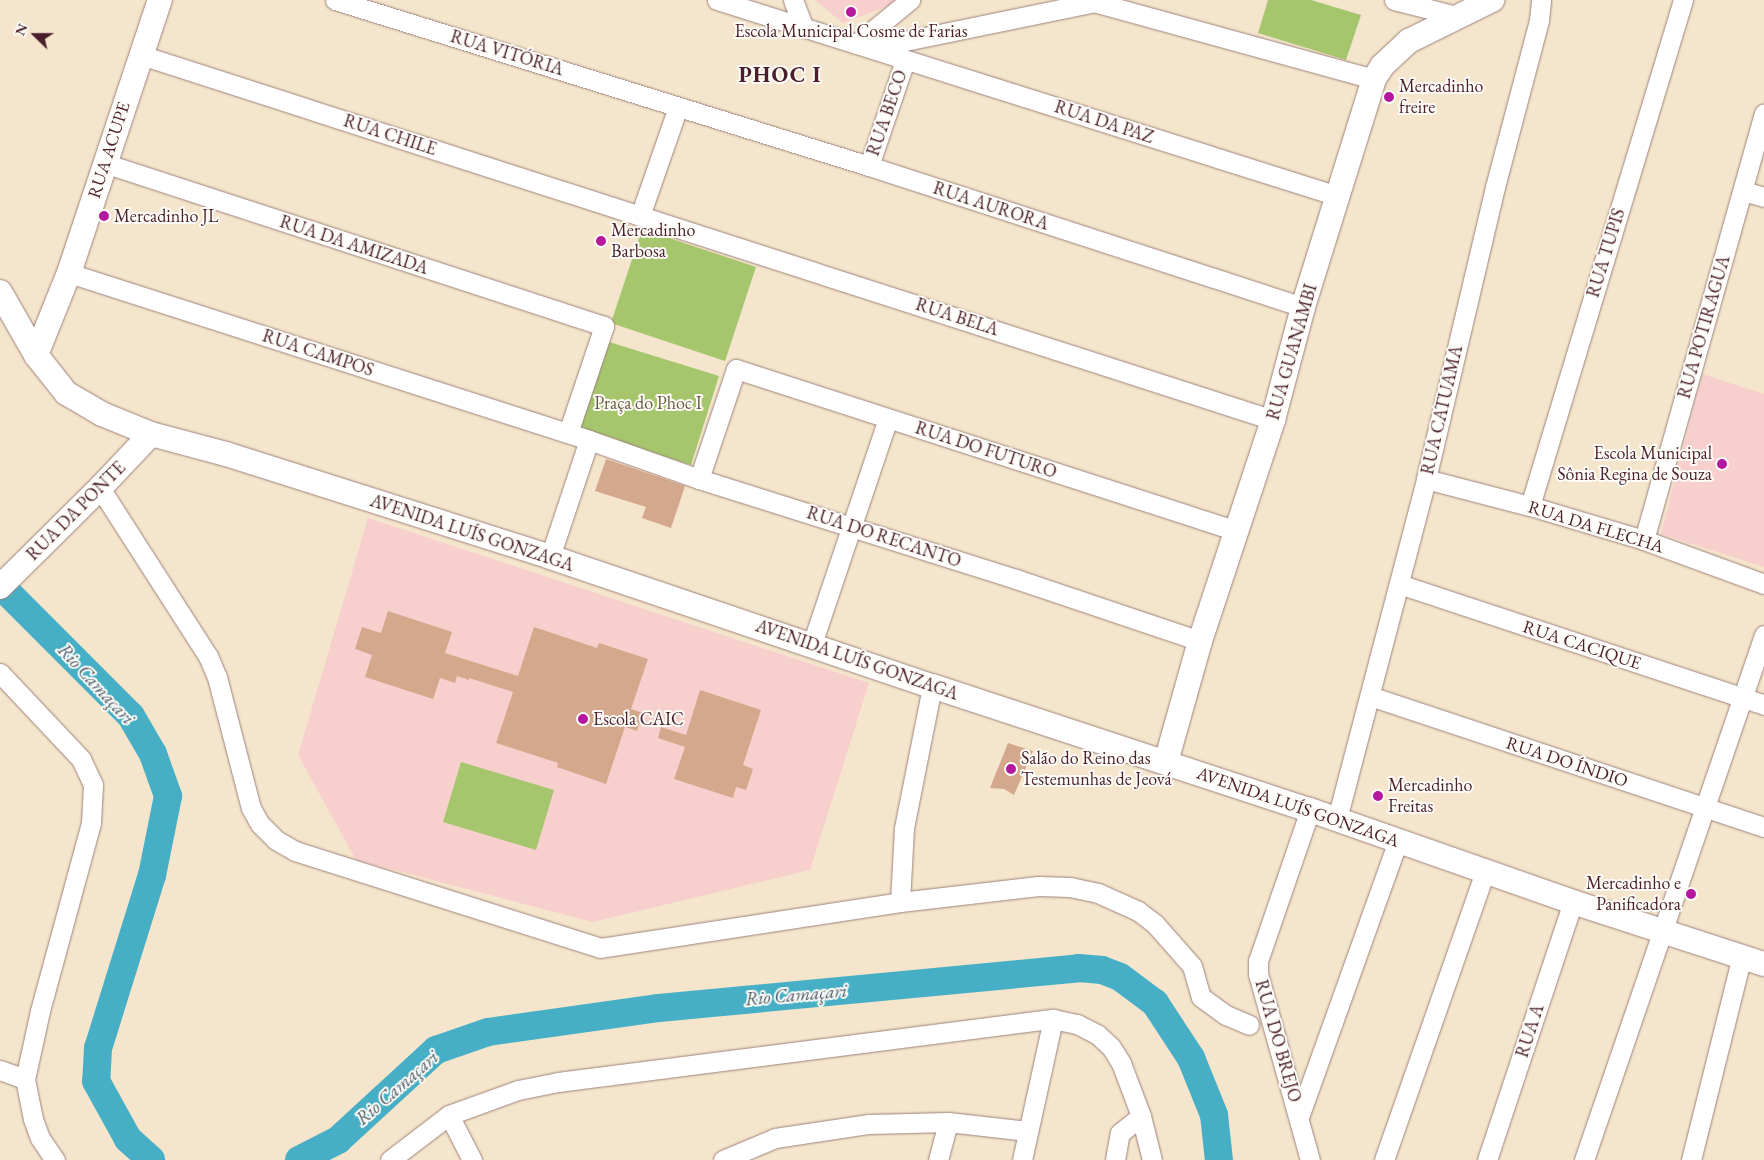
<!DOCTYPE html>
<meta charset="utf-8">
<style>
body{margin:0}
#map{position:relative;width:1764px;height:1160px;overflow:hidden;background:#f4e5cc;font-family:"EB Garamond",serif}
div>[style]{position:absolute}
.built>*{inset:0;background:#f7d0ce}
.green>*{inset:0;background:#a6c66e}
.river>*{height:28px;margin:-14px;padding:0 14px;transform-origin:14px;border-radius:14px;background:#46afc5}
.building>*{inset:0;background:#d4a88c}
.roads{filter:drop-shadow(0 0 1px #9f827c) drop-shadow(0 0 1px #9f827c)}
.minor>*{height:19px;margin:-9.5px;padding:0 9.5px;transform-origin:9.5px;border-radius:9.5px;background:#fff}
.tertiary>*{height:24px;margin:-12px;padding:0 12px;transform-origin:12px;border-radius:12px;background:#fff}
.dots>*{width:14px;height:14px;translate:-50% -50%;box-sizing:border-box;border:2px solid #fdfcf7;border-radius:50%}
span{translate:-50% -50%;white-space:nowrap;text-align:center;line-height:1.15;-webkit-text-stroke:4px #fdfcf7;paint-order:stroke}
.poi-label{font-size:18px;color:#4a1f2b}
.left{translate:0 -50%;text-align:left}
.right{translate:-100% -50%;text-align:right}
.street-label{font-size:18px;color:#4a1f2b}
.park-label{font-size:18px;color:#6a5942}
.water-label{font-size:19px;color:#485969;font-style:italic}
.district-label{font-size:22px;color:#4a1f2b;font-weight:700;letter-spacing:1px}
.north{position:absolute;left:10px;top:10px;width:50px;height:50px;-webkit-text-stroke:4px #fdfcf7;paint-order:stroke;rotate:292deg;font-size:14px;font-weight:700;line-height:20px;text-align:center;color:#4a1f2b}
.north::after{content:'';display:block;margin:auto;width:18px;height:22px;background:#4a1f2b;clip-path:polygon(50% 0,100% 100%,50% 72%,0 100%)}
</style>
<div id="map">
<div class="built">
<i style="clip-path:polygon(815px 0,904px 0,843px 23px)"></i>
<i style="clip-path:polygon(1702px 374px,1764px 394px,1764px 567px,1661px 534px)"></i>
<i style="clip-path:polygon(368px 518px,869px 683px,810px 870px,593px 922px,356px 860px,298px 755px)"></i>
</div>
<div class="green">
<i style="clip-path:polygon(1268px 0,1311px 0,1361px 15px,1346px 60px,1258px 33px)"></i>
<i style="clip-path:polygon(642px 229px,756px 267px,725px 361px,611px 323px)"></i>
<i style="clip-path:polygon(606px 341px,719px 376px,691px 465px,578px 429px)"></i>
<i style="clip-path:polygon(461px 762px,554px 790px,536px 850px,443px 822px)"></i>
</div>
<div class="river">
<i style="left:0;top:585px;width:185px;rotate:45deg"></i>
<i style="left:131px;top:716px;width:44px;rotate:59.9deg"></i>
<i style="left:153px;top:754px;width:45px;rotate:70.3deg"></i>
<i style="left:168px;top:796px;width:81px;rotate:101.4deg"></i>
<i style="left:152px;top:875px;width:181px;rotate:107.3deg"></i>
<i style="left:98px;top:1048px;width:33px;rotate:93deg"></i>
<i style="left:96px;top:1081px;width:66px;rotate:61.1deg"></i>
<i style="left:128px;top:1139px;width:31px;rotate:42deg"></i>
<i style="left:299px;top:1160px;width:44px;rotate:-27.1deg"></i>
<i style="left:338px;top:1140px;width:133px;rotate:-42.6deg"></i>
<i style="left:436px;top:1050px;width:55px;rotate:-19.1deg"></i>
<i style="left:488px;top:1032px;width:173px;rotate:-8deg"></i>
<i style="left:659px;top:1008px;width:422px;rotate:-5.4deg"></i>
<i style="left:1079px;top:968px;width:23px;rotate:5deg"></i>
<i style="left:1102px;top:970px;width:19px;rotate:21deg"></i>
<i style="left:1120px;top:977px;width:44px;rotate:36.6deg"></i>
<i style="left:1155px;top:1003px;width:66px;rotate:56.8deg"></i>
<i style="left:1191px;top:1058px;width:61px;rotate:68deg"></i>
<i style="left:1214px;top:1115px;width:45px;rotate:83.7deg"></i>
</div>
<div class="building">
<i style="clip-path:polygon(606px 459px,685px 486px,671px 528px,642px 518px,646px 507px,595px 491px)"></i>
<i style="clip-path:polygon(388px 611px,452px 632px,445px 653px,518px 676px,534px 627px,597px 648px,599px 643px,648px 659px,631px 709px,643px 713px,637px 731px,625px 727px,606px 784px,557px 767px,558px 763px,496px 743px,513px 692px,469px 678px,469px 680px,457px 676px,455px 683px,440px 678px,433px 699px,365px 677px,372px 655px,355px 649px,362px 627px,381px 633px)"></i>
<i style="clip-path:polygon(700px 690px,761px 710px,743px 765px,753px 769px,746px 790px,736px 787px,733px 798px,674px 779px,685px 747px,658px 738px,661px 727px,686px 735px)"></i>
<i style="clip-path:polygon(1008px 743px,1033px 751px,1014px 795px,1004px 789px,990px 788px)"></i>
</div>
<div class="roads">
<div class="minor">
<i style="left:335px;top:0;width:559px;rotate:17.27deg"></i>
<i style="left:869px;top:166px;width:456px;rotate:18deg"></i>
<i style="left:717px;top:0;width:651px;rotate:17.52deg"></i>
<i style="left:793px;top:0;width:30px;rotate:69deg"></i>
<i style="left:1394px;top:0;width:68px;rotate:14.4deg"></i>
<i style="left:1094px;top:2px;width:290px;rotate:15.4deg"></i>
<i style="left:856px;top:44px;width:70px;rotate:-39.2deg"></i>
<i style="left:871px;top:48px;width:238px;rotate:-11.6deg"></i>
<i style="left:141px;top:55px;width:1189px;rotate:17.87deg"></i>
<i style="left:104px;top:163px;width:526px;rotate:18.06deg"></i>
<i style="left:604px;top:326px;width:113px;rotate:108.6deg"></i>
<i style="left:869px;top:166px;width:112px;rotate:-71.2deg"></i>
<i style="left:1743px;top:191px;width:22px;rotate:16deg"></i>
<i style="left:640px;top:216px;width:115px;rotate:-70.8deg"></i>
<i style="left:69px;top:273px;width:546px;rotate:17.8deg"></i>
<i style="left:589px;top:440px;width:117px;rotate:19.5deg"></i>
<i style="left:699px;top:479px;width:332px;rotate:17.5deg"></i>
<i style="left:1016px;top:579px;width:194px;rotate:18.6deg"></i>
<i style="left:699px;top:479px;width:116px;rotate:-71.4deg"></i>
<i style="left:736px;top:369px;width:527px;rotate:17.92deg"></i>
<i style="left:1426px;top:479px;width:107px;rotate:14.6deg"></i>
<i style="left:1530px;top:506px;width:119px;rotate:16.6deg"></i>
<i style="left:1644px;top:540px;width:128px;rotate:20.1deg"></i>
<i style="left:100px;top:488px;width:200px;rotate:57.3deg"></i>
<i style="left:208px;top:656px;width:23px;rotate:67deg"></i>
<i style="left:217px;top:677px;width:135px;rotate:75.5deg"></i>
<i style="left:251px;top:808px;width:18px;rotate:61deg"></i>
<i style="left:260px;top:824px;width:23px;rotate:45deg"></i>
<i style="left:276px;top:840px;width:22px;rotate:30deg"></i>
<i style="left:295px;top:851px;width:320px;rotate:17.6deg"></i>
<i style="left:600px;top:948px;width:304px;rotate:-8.7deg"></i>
<i style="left:900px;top:902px;width:139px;rotate:-6.6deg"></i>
<i style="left:1038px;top:886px;width:32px;rotate:2deg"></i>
<i style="left:1070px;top:887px;width:29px;rotate:12deg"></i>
<i style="left:1098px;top:893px;width:44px;rotate:24.2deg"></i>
<i style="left:1138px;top:911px;width:21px;rotate:37deg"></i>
<i style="left:1155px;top:924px;width:56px;rotate:48.6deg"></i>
<i style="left:1192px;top:966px;width:32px;rotate:74deg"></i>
<i style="left:1201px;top:997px;width:31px;rotate:36deg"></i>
<i style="left:1226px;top:1015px;width:25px;rotate:23deg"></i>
<i style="left:1530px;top:506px;width:529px;rotate:-73.18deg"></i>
<i style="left:1644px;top:540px;width:443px;rotate:-74.3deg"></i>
<i style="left:550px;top:557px;width:123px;rotate:-71.6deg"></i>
<i style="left:1399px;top:584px;width:385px;rotate:18.3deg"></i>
<i style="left:812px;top:644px;width:238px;rotate:-71.4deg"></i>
<i style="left:0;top:673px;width:118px;rotate:46.7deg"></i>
<i style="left:81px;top:759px;width:29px;rotate:65deg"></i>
<i style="left:93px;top:785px;width:38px;rotate:93deg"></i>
<i style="left:91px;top:823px;width:195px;rotate:105.2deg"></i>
<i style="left:40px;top:1011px;width:70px;rotate:102.4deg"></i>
<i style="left:25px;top:1079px;width:41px;rotate:78.7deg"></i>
<i style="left:33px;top:1119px;width:20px;rotate:70deg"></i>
<i style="left:40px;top:1138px;width:27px;rotate:56deg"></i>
<i style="left:1370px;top:696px;width:415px;rotate:18.4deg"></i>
<i style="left:1337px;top:819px;width:351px;rotate:-75.3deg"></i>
<i style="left:1426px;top:479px;width:300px;rotate:-76.7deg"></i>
<i style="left:1495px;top:187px;width:173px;rotate:-75.2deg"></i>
<i style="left:1539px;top:20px;width:20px;rotate:-84deg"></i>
<i style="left:900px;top:902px;width:74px;rotate:-86.9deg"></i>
<i style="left:904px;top:828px;width:145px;rotate:-78.8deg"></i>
<i style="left:0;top:1070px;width:27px;rotate:20deg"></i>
<i style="left:449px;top:1115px;width:51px;rotate:62.9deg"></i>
<i style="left:1299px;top:1117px;width:293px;rotate:-70.3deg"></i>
<i style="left:390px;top:1160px;width:74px;rotate:-37.3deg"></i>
<i style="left:449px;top:1115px;width:73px;rotate:-19.9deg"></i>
<i style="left:518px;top:1090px;width:41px;rotate:-11.3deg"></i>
<i style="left:558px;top:1082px;width:499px;rotate:-7.3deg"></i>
<i style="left:1053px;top:1019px;width:25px;rotate:12deg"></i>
<i style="left:1077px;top:1024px;width:22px;rotate:27deg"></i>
<i style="left:1097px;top:1034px;width:19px;rotate:43deg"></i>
<i style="left:1111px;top:1047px;width:19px;rotate:58deg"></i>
<i style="left:1121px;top:1063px;width:57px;rotate:69.3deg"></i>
<i style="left:1141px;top:1116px;width:45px;rotate:76deg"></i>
<i style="left:723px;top:1160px;width:56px;rotate:-22.9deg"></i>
<i style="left:775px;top:1138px;width:95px;rotate:-8.5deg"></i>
<i style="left:869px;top:1124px;width:79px;rotate:-1.5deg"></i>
<i style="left:948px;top:1122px;width:80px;rotate:6.5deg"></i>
<i style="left:938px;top:1160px;width:39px;rotate:-75deg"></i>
<i style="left:1022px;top:1160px;width:144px;rotate:-77.6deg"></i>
<i style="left:1115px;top:1160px;width:27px;rotate:-80deg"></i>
<i style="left:1120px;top:1133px;width:27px;rotate:-39deg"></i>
<i style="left:1310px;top:1160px;width:193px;rotate:-105.6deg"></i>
<i style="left:1258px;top:974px;width:13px;rotate:-90deg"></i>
<i style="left:1258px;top:961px;width:160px;rotate:-71deg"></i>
<i style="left:1384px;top:1160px;width:306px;rotate:-70.7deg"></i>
<i style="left:1487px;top:1160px;width:272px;rotate:-71.6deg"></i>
<i style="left:1584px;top:1160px;width:555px;rotate:-71.08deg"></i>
<i style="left:1691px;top:1160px;width:210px;rotate:-76deg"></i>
</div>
<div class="tertiary">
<i style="left:0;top:292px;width:73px;rotate:60.3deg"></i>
<i style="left:36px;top:355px;width:48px;rotate:51.7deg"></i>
<i style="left:66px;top:393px;width:42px;rotate:30.3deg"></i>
<i style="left:102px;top:414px;width:53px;rotate:22.2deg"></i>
<i style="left:151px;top:434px;width:78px;rotate:14.9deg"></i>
<i style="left:226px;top:454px;width:340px;rotate:17.6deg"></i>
<i style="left:550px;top:557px;width:403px;rotate:18.7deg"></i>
<i style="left:932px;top:686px;width:398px;rotate:18.2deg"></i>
<i style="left:1310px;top:810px;width:279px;rotate:19.3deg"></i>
<i style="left:1573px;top:902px;width:201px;rotate:18deg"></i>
<i style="left:36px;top:355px;width:88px;rotate:-68.1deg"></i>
<i style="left:69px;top:273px;width:288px;rotate:-71.6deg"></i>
<i style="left:0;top:587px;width:141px;rotate:-44.7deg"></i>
<i style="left:100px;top:488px;width:74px;rotate:-46.6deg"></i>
<i style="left:1166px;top:762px;width:126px;rotate:-74.3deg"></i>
<i style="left:1200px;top:641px;width:233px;rotate:-71.7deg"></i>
<i style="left:1273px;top:420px;width:117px;rotate:-75.1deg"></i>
<i style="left:1303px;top:307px;width:239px;rotate:-72.7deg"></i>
<i style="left:1374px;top:79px;width:15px;rotate:-58deg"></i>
<i style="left:1382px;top:66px;width:37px;rotate:-43deg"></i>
<i style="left:1409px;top:41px;width:93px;rotate:-26.3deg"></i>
</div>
</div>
<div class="dots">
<i style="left:851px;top:12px;background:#b5179e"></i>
<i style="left:1389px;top:97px;background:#b5179e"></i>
<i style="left:104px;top:216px;background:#b5179e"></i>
<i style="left:601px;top:241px;background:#b5179e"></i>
<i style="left:1722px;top:464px;background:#b5179e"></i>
<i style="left:583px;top:719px;background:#b5179e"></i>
<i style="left:1011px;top:769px;background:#b5179e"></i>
<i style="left:1378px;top:796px;background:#b5179e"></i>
<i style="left:1691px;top:894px;background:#b5179e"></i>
</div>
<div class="poi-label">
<span style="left:851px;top:31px">Escola Municipal Cosme de Farias</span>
<span class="left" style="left:1399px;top:97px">Mercadinho<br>freire</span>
<span class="left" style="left:114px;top:216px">Mercadinho JL</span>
<span class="left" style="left:611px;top:241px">Mercadinho<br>Barbosa</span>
<span class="right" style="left:1712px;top:464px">Escola Municipal<br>Sônia Regina de Souza</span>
<span class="left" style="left:593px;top:719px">Escola CAIC</span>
<span class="left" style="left:1021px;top:769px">Salão do Reino das<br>Testemunhas de Jeová</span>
<span class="left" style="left:1388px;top:796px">Mercadinho<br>Freitas</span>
<span class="right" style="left:1681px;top:894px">Mercadinho e<br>Panificadora</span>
</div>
<div class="street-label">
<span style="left:507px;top:53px;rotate:17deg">RUA VITÓRIA</span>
<span style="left:887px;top:113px;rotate:-71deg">RUA BECO</span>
<span style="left:1104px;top:122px;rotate:18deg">RUA DA PAZ</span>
<span style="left:390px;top:135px;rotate:18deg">RUA CHILE</span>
<span style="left:109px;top:150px;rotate:-72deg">RUA ACUPE</span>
<span style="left:991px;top:206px;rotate:18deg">RUA AURORA</span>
<span style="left:354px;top:245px;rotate:18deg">RUA DA AMIZADA</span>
<span style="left:1606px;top:253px;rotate:-73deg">RUA TUPIS</span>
<span style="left:957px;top:317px;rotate:18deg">RUA BELA</span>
<span style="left:1704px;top:327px;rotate:-74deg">RUA POTIRAGUA</span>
<span style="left:1292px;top:352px;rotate:-74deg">RUA GUANAMBI</span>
<span style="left:318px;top:353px;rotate:18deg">RUA CAMPOS</span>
<span style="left:1442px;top:410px;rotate:-77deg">RUA CATUAMA</span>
<span style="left:986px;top:450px;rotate:18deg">RUA DO FUTURO</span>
<span style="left:76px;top:511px;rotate:-45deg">RUA DA PONTE</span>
<span style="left:1596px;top:527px;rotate:17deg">RUA DA FLECHA</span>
<span style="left:472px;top:533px;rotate:18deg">AVENIDA LUÍS GONZAGA</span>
<span style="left:884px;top:537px;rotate:18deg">RUA DO RECANTO</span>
<span style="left:1582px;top:645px;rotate:18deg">RUA CACIQUE</span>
<span style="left:857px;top:660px;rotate:19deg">AVENIDA LUÍS GONZAGA</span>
<span style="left:1567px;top:762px;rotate:18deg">RUA DO ÍNDIO</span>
<span style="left:1298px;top:807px;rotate:19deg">AVENIDA LUÍS GONZAGA</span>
<span style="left:1530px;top:1031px;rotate:-72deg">RUA A</span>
<span style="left:1278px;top:1041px;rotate:74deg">RUA DO BREJO</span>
</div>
<div class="park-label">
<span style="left:648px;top:403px">Praça do Phoc I</span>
</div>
<div class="water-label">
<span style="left:96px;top:684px;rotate:47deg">Rio Camaçari</span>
<span style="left:796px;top:995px;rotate:-5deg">Rio Camaçari</span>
<span style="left:397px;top:1088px;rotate:-41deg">Rio Camaçari</span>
</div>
<div class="district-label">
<span style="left:780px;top:75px">PHOC I</span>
</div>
<div class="north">N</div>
</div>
